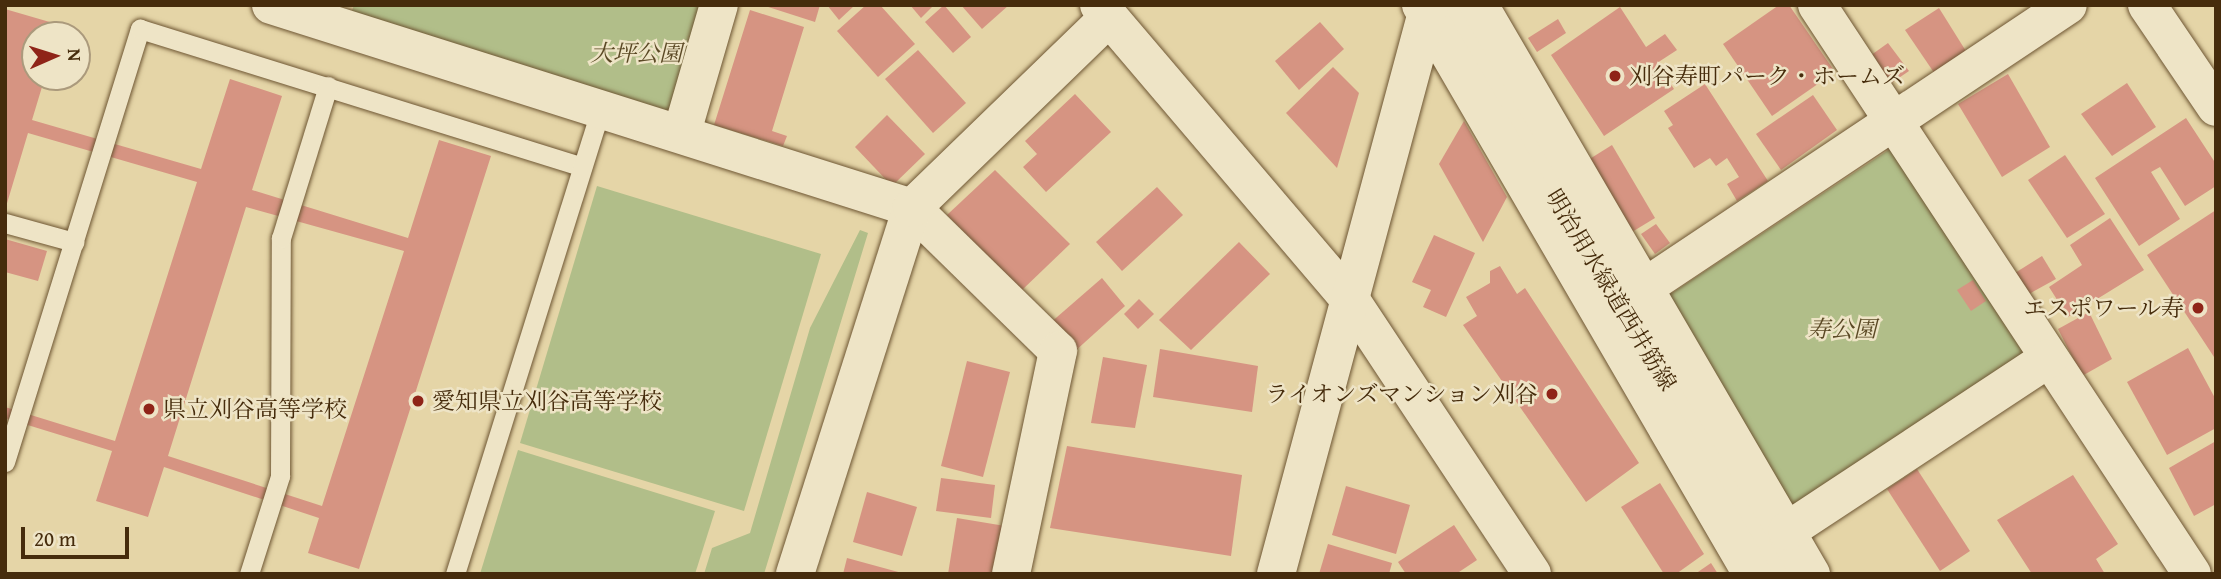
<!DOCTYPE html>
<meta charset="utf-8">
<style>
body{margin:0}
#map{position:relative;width:2221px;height:579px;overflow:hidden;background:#e5d5a7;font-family:"Gentium Book Plus","Noto Serif JP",serif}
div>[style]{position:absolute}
.green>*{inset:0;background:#b1be89}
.building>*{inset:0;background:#d69482}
.roads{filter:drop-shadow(0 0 2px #6e5633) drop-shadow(0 0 2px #6e5633)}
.service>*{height:19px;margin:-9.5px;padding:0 9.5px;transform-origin:9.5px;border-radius:9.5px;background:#eee4c6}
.pedestrian>*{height:28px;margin:-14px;padding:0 14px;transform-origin:14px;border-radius:14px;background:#eee4c6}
.minor>*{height:38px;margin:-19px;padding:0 19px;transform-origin:19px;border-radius:19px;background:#eee4c6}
.tertiary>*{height:38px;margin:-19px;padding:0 19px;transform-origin:19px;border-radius:19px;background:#eee4c6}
.dots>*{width:19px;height:19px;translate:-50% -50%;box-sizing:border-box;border:4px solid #eee4c6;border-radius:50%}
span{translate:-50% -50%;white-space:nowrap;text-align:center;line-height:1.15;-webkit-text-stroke:5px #eee4c6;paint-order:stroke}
.park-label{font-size:23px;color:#5b4925;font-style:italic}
.poi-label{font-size:23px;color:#462c0c}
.left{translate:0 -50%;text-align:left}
.right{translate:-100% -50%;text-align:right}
.street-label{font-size:23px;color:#462c0c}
.frame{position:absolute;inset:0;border:7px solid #462c0c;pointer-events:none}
.north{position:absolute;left:21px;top:21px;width:70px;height:70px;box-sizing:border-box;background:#eee4c6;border:2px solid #ab9a7c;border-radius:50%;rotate:87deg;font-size:19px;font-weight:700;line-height:28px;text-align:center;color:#462c0c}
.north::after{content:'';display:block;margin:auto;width:24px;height:32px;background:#8f2418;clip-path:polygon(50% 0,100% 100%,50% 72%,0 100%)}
.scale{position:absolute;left:21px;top:527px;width:108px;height:32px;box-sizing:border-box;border:4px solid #462c0c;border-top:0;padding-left:9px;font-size:21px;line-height:24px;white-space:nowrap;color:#462c0c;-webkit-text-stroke:5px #eee4c6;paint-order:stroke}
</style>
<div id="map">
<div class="green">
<i style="clip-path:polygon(354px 5px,701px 5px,669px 113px,350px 17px)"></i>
<i style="clip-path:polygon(1890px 149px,2026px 357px,1794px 511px,1669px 295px)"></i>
<i style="clip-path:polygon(597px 186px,821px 254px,744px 511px,520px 443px)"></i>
<i style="clip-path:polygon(860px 230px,868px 233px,764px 574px,704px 574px,712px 548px,750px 533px,810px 328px)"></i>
<i style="clip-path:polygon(518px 450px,715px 511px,695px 574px,480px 574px)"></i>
</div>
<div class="building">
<i style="clip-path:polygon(762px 5px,820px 5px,815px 22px)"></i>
<i style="clip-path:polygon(827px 5px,855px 5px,839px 20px)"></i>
<i style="clip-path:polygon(866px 5px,880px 5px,915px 44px,878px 77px,837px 31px)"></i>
<i style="clip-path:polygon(910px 5px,934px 5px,921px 18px)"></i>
<i style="clip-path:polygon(944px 5px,971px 37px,953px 53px,925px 22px)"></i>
<i style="clip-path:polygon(961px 5px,1009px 5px,982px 29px)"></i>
<i style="clip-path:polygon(1779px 5px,1789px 5px,1835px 72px,1772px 116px,1723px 44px)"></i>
<i style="clip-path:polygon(1620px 7px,1646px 47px,1665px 34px,1677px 50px,1657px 63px,1674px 89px,1604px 136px,1551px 55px)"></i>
<i style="clip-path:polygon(1939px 8px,1969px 56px,1937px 77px,1905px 30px)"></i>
<i style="clip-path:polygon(evenodd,5px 9px,60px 25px,57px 35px,35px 35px,35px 77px,45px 77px,32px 120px,201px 169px,230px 79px,282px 96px,252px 190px,408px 238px,439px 140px,491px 156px,359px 569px,308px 553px,319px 518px,164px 467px,148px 517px,96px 501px,112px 451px,5px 418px,5px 407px,115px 441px,197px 182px,28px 133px,5px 210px,5px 9px,246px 207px,404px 251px,322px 506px,168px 456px,246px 207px)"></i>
<i style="clip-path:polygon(750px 10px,804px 27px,772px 131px,787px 136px,783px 146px,714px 125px)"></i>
<i style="clip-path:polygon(1558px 19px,1566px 33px,1537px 52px,1528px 38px)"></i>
<i style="clip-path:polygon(1320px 22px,1344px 49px,1299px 90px,1275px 61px)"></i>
<i style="clip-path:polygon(1888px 43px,1909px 71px,1887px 86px,1867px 58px)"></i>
<i style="clip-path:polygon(918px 50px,966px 103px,933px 133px,885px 79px)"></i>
<i style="clip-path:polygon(1333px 67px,1359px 93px,1337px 168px,1286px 113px)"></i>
<i style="clip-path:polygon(2008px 74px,2050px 147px,2002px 177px,1958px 104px)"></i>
<i style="clip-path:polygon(2127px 83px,2156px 127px,2112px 156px,2081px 114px)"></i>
<i style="clip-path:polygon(1705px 84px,1768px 181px,1737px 201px,1727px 184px,1739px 177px,1727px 158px,1716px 166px,1710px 158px,1694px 168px,1668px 128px,1673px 125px,1664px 111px)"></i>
<i style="clip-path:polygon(1075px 94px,1111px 132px,1046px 192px,1023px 167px,1037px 154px,1025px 141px)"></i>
<i style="clip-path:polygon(1813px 95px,1837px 130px,1781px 170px,1756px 134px)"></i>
<i style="clip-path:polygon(887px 115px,925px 154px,892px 186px,855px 147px)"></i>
<i style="clip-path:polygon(2186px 118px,2216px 164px,2216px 186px,2185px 206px,2160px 167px,2151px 172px,2180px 219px,2139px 246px,2095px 178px)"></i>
<i style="clip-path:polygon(1464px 121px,1507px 197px,1483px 242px,1439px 164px)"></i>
<i style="clip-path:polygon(1612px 145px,1655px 218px,1632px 232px,1588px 160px)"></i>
<i style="clip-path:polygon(2065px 155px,2105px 214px,2067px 238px,2028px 180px)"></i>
<i style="clip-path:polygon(995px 170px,1070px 244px,1021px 291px,947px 215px)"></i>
<i style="clip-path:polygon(1157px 187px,1183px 215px,1122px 271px,1096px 242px)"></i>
<i style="clip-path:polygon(2216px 210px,2216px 360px,2147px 255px)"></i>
<i style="clip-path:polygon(2110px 218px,2144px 270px,2068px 317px,2049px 287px,2082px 265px,2070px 245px)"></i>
<i style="clip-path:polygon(1656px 224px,1670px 243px,1655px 254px,1641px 234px)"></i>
<i style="clip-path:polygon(1434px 235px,1475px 253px,1446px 317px,1423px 307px,1431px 290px,1412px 282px)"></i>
<i style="clip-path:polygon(5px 239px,47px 251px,38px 281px,5px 272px)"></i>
<i style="clip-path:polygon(1239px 242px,1270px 274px,1191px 350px,1159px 320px)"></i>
<i style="clip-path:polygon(2042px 256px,2056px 279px,2020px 299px,2007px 278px)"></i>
<i style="clip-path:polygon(1500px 266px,1517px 294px,1525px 288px,1639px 463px,1586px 502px,1463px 325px,1477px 316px,1466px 297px,1490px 283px,1490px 271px)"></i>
<i style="clip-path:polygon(1102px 278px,1125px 306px,1074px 352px,1049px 324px)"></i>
<i style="clip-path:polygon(1973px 280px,1986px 301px,1971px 311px,1957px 290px)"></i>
<i style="clip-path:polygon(1139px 299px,1154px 314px,1138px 329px,1124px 314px)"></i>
<i style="clip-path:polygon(2089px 312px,2112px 359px,2082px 376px,2058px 329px)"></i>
<i style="clip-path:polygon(2188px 348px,2216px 400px,2216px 428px,2167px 455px,2127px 382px)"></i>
<i style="clip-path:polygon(1160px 349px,1258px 366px,1252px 412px,1153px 397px)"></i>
<i style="clip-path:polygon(1103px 357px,1147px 365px,1135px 428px,1091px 423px)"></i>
<i style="clip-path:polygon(967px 361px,1010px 372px,983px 477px,941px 466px)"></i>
<i style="clip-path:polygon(2216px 441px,2216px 504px,2194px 516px,2169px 468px)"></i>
<i style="clip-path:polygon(1067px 446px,1242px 475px,1231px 556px,1050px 528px)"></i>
<i style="clip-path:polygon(1917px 469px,1970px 551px,1940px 571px,1887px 489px)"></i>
<i style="clip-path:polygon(2073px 475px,2118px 544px,2096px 559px,2105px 574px,2032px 574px,1997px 520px)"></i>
<i style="clip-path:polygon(941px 478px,995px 485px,991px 518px,936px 511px)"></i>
<i style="clip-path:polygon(1660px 483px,1704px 554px,1676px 574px,1664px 574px,1621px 507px)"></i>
<i style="clip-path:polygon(1346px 486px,1410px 505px,1396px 554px,1332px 535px)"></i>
<i style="clip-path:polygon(867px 492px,917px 507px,902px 556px,853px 542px)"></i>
<i style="clip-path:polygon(957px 518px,1005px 526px,997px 574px,948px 574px)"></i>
<i style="clip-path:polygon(1454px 525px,1477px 560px,1456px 574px,1406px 574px,1398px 562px)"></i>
<i style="clip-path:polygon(1328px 544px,1392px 563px,1389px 574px,1319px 574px)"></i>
<i style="clip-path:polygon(847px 558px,902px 573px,902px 574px,843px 574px)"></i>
<i style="clip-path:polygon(1711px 563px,1718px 574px,1695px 574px)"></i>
</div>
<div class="roads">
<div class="service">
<i style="left:5px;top:223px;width:72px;rotate:15.4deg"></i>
<i style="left:5px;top:462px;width:454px;rotate:-72.7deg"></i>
<i style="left:140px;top:29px;width:463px;rotate:17.3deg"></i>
<i style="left:249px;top:574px;width:103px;rotate:-72.4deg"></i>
<i style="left:280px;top:476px;width:238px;rotate:-89.8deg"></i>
<i style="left:281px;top:238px;width:159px;rotate:-72.8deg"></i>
<i style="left:455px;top:574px;width:489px;rotate:-72.6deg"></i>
</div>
<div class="pedestrian">
<i style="left:1445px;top:5px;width:659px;rotate:59.66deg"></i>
</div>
<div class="minor">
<i style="left:271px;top:5px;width:672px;rotate:17.57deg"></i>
<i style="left:912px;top:208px;width:204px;rotate:44.4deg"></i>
<i style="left:1058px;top:351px;width:228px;rotate:101.9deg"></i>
<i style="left:1421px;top:5px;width:658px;rotate:59.81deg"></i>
<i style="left:1479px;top:5px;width:659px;rotate:59.74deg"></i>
<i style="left:1817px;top:5px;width:681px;rotate:56.61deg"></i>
<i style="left:2147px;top:5px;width:123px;rotate:55.9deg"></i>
<i style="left:682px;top:132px;width:132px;rotate:-73.8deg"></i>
<i style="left:1645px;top:287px;width:508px;rotate:-33.69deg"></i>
<i style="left:1787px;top:531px;width:314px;rotate:-33.4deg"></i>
<i style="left:795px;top:574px;width:384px;rotate:-72.3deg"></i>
<i style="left:912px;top:208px;width:274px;rotate:-44.1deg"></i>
</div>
<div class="tertiary">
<i style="left:1099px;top:5px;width:390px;rotate:49.6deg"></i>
<i style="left:1352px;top:302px;width:326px;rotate:56.5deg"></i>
<i style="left:1276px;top:574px;width:589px;rotate:-74.95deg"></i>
</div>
</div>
<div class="dots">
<i style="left:1615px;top:76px;background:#8f2418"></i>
<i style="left:2198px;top:308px;background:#8f2418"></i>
<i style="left:1552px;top:394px;background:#8f2418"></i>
<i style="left:418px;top:401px;background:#8f2418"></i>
<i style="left:149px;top:409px;background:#8f2418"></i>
</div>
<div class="park-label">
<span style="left:636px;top:53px">大坪公園</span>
<span style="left:1842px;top:329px">寿公園</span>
</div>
<div class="poi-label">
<span class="left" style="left:1629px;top:76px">刈谷寿町パーク・ホームズ</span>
<span class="right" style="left:2184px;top:308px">エスポワール寿</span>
<span class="right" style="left:1538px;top:394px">ライオンズマンション刈谷</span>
<span class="left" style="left:432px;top:401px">愛知県立刈谷高等学校</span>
<span class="left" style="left:163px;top:409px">県立刈谷高等学校</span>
</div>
<div class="street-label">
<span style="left:1611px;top:290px;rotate:59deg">明治用水緑道西井筋線</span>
</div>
<div class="frame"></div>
<div class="north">N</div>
<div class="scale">20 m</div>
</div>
